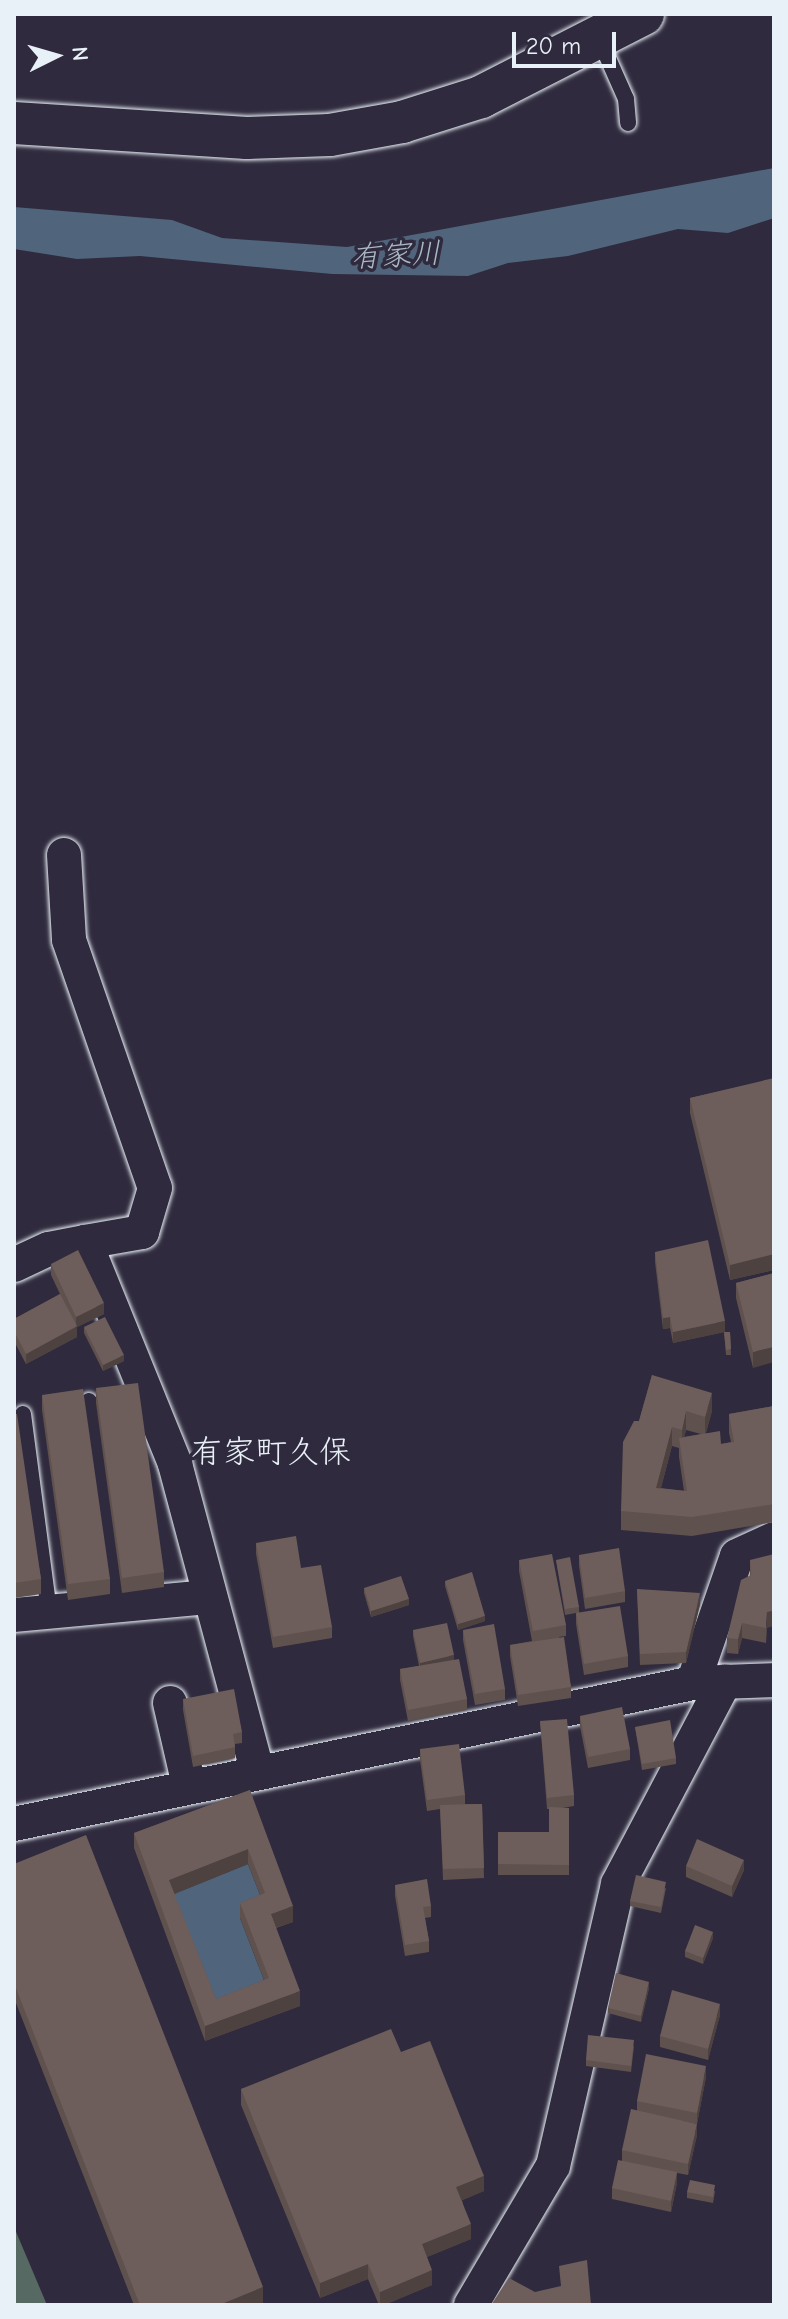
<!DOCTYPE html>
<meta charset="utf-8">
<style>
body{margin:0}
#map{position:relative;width:788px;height:2319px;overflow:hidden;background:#2f2a3d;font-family:"Comic Neue","Klee One",sans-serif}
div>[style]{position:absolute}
.green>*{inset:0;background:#566963}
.water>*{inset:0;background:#50647b}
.roads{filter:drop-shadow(0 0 2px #e8f1f8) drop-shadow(0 0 2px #e8f1f8)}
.service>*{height:16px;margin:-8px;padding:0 8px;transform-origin:8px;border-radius:8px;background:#2f2a3d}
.minor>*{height:34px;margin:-17px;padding:0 17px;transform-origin:17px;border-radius:17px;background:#2f2a3d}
.tertiary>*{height:42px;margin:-21px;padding:0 21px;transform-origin:21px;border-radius:21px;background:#2f2a3d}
.wall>*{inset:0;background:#5f514e}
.shaded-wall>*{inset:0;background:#4d4240}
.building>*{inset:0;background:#6e5e5b}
span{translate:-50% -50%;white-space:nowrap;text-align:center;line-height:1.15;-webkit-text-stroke:7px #2f2a3d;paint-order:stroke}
.water-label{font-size:30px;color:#abb9c6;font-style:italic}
.quarter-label{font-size:32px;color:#e8f1f8}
.frame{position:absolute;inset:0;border:16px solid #e8f1f8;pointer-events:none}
.north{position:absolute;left:16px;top:16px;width:80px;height:80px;-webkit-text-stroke:6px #2f2a3d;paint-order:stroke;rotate:85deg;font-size:22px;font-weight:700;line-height:32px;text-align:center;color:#e8f1f8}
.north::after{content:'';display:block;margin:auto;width:28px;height:36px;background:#e8f1f8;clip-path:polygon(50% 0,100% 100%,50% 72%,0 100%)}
.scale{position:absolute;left:512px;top:32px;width:104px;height:36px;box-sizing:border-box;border:4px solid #e8f1f8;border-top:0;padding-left:10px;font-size:24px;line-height:28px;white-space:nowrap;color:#e8f1f8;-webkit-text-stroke:6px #2f2a3d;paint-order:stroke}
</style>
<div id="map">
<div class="green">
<i style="clip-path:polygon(14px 2227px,47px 2305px,14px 2305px)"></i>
</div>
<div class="water">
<i style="clip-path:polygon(774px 168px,774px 218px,728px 233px,678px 229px,568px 256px,508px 263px,468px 276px,332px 274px,140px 256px,77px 259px,14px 249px,14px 207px,172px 220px,222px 238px,347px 247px)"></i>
<i style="clip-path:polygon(248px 1864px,265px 1908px,240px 1918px,269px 1993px,216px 2015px,169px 1896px)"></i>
</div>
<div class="roads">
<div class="service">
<i style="left:599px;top:38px;width:67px;rotate:66.1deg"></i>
<i style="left:626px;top:99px;width:24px;rotate:85deg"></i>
<i style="left:89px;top:1401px;width:206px;rotate:82.2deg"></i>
<i style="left:23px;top:1414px;width:200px;rotate:82.5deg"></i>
</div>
<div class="minor">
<i style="left:64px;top:855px;width:85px;rotate:86.6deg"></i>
<i style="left:69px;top:940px;width:262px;rotate:70.9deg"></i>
<i style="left:155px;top:1188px;width:46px;rotate:106.5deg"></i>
<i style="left:142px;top:1232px;width:58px;rotate:170deg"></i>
<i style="left:14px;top:1265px;width:38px;rotate:-25deg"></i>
<i style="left:49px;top:1249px;width:37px;rotate:-11deg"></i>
<i style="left:85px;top:1242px;width:240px;rotate:67.9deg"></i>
<i style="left:175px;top:1464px;width:317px;rotate:75deg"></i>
<i style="left:14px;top:1615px;width:194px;rotate:-5.3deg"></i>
<i style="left:693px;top:1683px;width:134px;rotate:-70.9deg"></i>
<i style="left:737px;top:1556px;width:41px;rotate:-24.7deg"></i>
<i style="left:170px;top:1703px;width:84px;rotate:77deg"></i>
<i style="left:14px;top:1824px;width:693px;rotate:-11.73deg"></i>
<i style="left:693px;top:1683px;width:81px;rotate:-2.1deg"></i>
<i style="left:471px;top:2305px;width:161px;rotate:-59.5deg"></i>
<i style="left:553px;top:2166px;width:289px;rotate:-77deg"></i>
<i style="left:618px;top:1884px;width:229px;rotate:-62.2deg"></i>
</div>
<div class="tertiary">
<i style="left:14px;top:123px;width:233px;rotate:3.7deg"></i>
<i style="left:247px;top:138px;width:83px;rotate:-2.1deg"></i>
<i style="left:330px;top:135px;width:73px;rotate:-10.2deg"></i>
<i style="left:402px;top:122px;width:83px;rotate:-17.6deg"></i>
<i style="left:481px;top:97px;width:182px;rotate:-27.1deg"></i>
</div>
</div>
<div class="wall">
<i style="clip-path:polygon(774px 1079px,774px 1270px,730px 1280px,690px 1113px,690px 1098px)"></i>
<i style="clip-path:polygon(655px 1252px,725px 1332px,730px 1332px,731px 1355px,726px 1355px,724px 1332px,673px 1343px,670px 1328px,663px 1329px,655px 1262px)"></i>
<i style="clip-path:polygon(51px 1264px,104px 1314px,77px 1327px,77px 1337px,26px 1364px,14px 1341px,14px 1319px,60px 1294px,51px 1275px)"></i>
<i style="clip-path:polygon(774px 1273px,753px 1368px,736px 1298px,736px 1283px)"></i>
<i style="clip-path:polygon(84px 1327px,124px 1361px,103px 1371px,84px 1333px)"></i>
<i style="clip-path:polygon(evenodd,652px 1375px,712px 1411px,706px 1433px,721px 1444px,731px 1442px,729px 1433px,729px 1414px,774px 1406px,774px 1522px,692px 1536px,621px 1530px,621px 1511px,639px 1421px,652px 1375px,686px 1430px,701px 1434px,684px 1437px,686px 1430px,652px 1375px,672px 1446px,679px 1448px,679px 1457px,684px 1491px,661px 1488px,672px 1446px)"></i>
<i style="clip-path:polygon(96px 1388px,164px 1572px,164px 1587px,122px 1593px,96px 1403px)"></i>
<i style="clip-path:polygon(42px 1395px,110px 1579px,110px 1594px,68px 1600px,42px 1410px)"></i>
<i style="clip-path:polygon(14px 1414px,41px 1579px,41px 1594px,14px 1598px)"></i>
<i style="clip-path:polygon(256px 1543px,332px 1627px,332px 1638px,273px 1648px,256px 1554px)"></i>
<i style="clip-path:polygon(579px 1555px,625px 1591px,625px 1602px,585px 1609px,579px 1566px)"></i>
<i style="clip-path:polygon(519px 1560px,566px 1625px,566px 1636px,559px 1637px,571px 1687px,571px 1698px,518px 1706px,510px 1656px,510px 1645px,532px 1641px,519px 1571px)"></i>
<i style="clip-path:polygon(556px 1560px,579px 1607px,579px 1612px,628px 1656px,628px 1667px,584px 1675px,576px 1624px,576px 1613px,565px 1615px)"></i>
<i style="clip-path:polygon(750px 1560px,767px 1628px,766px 1643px,742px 1638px,738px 1654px,727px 1653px,727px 1638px,750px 1576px)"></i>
<i style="clip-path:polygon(445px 1581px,485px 1621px,458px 1630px,445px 1586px)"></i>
<i style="clip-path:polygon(364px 1588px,409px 1605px,371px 1617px,364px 1593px)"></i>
<i style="clip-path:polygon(637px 1589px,700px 1604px,686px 1663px,640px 1665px)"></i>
<i style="clip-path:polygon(413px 1630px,454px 1660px,467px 1699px,467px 1710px,408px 1721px,400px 1680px,400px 1669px,419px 1666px,413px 1636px)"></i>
<i style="clip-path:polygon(463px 1630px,505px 1689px,505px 1700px,475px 1705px,463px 1640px)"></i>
<i style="clip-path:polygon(183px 1699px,242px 1732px,242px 1743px,235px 1744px,235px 1758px,193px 1767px,183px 1710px)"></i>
<i style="clip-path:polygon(580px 1716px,630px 1749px,630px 1760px,588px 1768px,580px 1726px)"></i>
<i style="clip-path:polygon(540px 1721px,574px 1795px,574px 1806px,562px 1808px,569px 1808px,569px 1875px,498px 1875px,498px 1832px,549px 1832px,549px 1809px,547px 1809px)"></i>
<i style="clip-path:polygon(635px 1727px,676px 1758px,676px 1764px,642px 1770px)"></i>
<i style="clip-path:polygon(420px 1749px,465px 1795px,465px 1804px,482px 1804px,484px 1878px,443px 1880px,440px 1809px,427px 1811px,420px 1760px)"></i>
<i style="clip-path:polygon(evenodd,250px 1790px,293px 1922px,276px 1928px,300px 2006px,205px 2041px,134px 1848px,134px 1833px,250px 1790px,248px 1864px,260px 1895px,240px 1903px,240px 1918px,264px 1980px,216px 1999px,174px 1894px,248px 1864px)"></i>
<i style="clip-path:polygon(14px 1864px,263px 2303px,258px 2305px,134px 2305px,14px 1998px)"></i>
<i style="clip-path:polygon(686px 1866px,744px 1870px,732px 1897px,686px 1877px)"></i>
<i style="clip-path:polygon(395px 1885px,431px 1906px,431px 1917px,425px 1918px,429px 1941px,429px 1952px,405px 1956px,395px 1896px)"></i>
<i style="clip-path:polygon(666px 1888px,661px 1913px,630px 1906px,630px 1901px)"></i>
<i style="clip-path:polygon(713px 1938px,703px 1964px,685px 1957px,685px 1951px)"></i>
<i style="clip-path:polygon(649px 1988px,641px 2022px,608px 2013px,608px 2008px)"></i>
<i style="clip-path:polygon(720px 2015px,708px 2060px,660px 2047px,660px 2036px)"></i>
<i style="clip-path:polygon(634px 2046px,631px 2072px,586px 2066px,586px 2060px)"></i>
<i style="clip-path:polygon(401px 2052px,484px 2191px,462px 2200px,471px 2239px,427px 2257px,432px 2285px,384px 2305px,379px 2305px,368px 2279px,320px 2298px,241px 2105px,241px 2089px)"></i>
<i style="clip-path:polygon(706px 2077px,697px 2124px,682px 2121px,697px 2135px,688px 2175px,677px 2173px,677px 2183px,671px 2212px,612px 2199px,612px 2188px,622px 2161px,622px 2150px,637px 2110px,637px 2101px)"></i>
<i style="clip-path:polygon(715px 2191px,713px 2203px,687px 2198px,687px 2192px)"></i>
</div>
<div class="shaded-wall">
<i style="clip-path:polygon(774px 1254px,774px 1270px,730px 1280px,730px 1265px)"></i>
<i style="clip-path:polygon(104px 1303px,104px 1314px,77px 1327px,77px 1337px,26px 1364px,26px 1354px,76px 1327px,76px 1317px)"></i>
<i style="clip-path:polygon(670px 1317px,670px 1328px,663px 1329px,663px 1318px)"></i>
<i style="clip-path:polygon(725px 1321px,725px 1332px,673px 1343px,673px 1332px)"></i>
<i style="clip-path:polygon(774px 1347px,774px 1362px,753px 1368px,753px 1352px)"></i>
<i style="clip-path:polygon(124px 1355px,124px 1361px,103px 1371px,103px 1365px)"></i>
<i style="clip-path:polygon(712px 1393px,712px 1411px,705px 1436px,705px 1417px)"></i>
<i style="clip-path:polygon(686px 1411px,686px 1430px,682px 1448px,682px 1430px)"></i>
<i style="clip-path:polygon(672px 1427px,672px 1446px,656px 1506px,656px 1488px)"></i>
<i style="clip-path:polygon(700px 1593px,700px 1604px,686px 1663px,686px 1652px)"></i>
<i style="clip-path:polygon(409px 1599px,409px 1605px,371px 1617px,371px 1611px)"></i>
<i style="clip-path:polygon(774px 1611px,774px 1626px,767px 1628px,766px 1643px,767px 1612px)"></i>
<i style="clip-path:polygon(485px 1616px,485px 1621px,458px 1630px,458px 1624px)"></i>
<i style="clip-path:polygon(742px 1623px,742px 1638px,738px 1654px,738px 1639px)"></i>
<i style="clip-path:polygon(454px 1655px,454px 1660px,420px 1668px,420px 1663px)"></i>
<i style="clip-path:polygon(248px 1849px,248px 1864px,169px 1896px,169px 1880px)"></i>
<i style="clip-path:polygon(744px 1860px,744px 1870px,732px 1897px,732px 1886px)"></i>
<i style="clip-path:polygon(293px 1906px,293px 1922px,271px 1929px,271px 1914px)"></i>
<i style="clip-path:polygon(713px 1932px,713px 1938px,703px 1964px,703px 1958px)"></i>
<i style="clip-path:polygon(649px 1982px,649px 1988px,641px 2022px,641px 2016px)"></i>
<i style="clip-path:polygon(300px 1991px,300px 2006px,205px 2041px,205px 2026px)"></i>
<i style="clip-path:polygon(720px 2004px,720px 2015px,708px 2060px,708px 2049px)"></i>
<i style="clip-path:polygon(706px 2066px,706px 2077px,697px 2124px,697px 2113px)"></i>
<i style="clip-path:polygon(697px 2124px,697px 2135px,688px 2175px,688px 2164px)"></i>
<i style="clip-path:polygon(677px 2172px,677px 2183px,671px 2212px,671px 2201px)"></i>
<i style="clip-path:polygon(484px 2176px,484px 2191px,456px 2203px,456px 2187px)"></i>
<i style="clip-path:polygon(471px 2224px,471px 2239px,422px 2259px,422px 2244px)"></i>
<i style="clip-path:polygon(368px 2264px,368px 2279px,320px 2298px,320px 2283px)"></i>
<i style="clip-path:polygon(432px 2270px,432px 2285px,384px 2305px,380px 2305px,380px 2292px)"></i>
<i style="clip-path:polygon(263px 2287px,263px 2303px,258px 2305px,219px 2305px)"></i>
</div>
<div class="building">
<i style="clip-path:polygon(774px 1078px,774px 1254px,730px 1265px,690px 1098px)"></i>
<i style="clip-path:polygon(708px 1240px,725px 1321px,673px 1332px,670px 1317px,663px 1318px,655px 1252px)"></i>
<i style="clip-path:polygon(78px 1250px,104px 1303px,76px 1317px,51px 1264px)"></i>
<i style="clip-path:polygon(774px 1273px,774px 1347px,753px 1352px,736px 1283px)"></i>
<i style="clip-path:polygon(60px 1294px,77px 1326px,26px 1354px,14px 1331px,14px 1319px)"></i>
<i style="clip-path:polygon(105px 1317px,124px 1355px,103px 1365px,84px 1327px)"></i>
<i style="clip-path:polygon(724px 1332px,730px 1332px,731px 1349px,726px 1350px)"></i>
<i style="clip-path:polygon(652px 1375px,712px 1393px,705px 1417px,686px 1411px,682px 1430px,672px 1427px,656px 1488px,687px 1491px,679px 1438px,720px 1431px,721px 1444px,734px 1442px,729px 1414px,774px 1406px,774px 1504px,692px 1517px,621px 1511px,623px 1442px,634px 1421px,639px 1421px)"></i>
<i style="clip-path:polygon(138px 1383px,164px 1572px,122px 1578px,96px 1388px)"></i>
<i style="clip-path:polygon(83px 1389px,110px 1579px,68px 1584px,42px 1395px)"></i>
<i style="clip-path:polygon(14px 1414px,17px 1414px,41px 1579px,14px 1583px)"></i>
<i style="clip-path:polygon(296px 1536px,301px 1568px,321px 1565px,332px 1627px,273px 1637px,256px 1543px)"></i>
<i style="clip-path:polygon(619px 1548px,625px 1591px,585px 1598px,579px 1555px)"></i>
<i style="clip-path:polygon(552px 1554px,566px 1625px,533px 1631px,519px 1560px)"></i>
<i style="clip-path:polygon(774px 1554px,774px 1611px,767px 1612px,766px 1628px,742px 1623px,738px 1639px,727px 1638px,741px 1580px,751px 1575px,750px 1560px)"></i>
<i style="clip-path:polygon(570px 1557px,579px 1607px,565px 1609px,556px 1560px)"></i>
<i style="clip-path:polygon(472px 1572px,485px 1616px,458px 1624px,445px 1581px)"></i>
<i style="clip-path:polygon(401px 1576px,409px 1599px,371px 1611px,364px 1588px)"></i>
<i style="clip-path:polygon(637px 1589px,700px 1593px,686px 1652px,640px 1654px)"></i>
<i style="clip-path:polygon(620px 1606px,628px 1656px,584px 1664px,576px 1613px)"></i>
<i style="clip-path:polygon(447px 1623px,454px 1655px,420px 1663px,413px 1630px)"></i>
<i style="clip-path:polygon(494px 1624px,505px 1689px,475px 1694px,463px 1630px)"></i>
<i style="clip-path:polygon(564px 1637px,571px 1687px,518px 1695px,510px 1645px)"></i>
<i style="clip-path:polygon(459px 1659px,467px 1699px,408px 1710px,400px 1669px)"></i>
<i style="clip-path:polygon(234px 1689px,242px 1732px,233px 1734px,235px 1747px,193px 1756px,183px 1699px)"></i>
<i style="clip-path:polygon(622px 1707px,630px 1749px,588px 1757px,580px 1716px)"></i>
<i style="clip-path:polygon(567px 1719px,574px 1795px,547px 1798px,540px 1721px)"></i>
<i style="clip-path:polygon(670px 1720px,676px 1758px,642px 1764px,635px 1727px)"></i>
<i style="clip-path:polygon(459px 1744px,465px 1795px,427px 1800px,420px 1749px)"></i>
<i style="clip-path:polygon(evenodd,250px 1790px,293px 1906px,271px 1914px,300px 1991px,205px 2026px,134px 1833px,250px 1790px,248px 1849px,265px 1893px,240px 1903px,269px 1978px,216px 1999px,169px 1880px,248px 1849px)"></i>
<i style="clip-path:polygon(482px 1804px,484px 1868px,443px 1869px,440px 1805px)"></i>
<i style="clip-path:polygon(549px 1807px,569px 1808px,569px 1865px,498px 1864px,498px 1832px,549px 1832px)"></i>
<i style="clip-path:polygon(86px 1835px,263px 2287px,219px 2305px,140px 2305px,14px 1983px,14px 1864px)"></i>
<i style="clip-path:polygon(697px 1839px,744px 1860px,732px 1886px,686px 1866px)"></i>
<i style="clip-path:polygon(636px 1875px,666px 1882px,661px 1907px,630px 1901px)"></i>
<i style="clip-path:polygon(427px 1879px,431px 1906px,423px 1907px,429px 1941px,405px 1945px,395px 1885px)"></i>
<i style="clip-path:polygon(695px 1925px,713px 1932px,703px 1958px,685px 1951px)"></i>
<i style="clip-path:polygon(616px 1973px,649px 1982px,641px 2016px,608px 2008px)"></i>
<i style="clip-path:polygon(672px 1990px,720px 2004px,708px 2049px,660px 2036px)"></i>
<i style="clip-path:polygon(391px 2029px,401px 2052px,430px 2041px,484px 2176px,456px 2187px,471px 2224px,422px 2244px,432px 2270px,380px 2292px,368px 2264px,320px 2283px,241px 2089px)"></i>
<i style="clip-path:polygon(588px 2035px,634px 2040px,631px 2066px,586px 2060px)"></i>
<i style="clip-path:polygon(646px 2054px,706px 2066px,697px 2113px,637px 2101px)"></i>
<i style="clip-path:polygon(631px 2109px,697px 2124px,688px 2164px,622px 2150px)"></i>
<i style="clip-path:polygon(618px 2160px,677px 2172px,671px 2201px,612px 2188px)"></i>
<i style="clip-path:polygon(690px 2180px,715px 2185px,713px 2197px,687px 2192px)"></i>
<i style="clip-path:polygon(587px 2260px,591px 2305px,491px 2305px,509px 2278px,535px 2292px,561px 2286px,559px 2266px)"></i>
</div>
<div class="water-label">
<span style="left:396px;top:256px;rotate:-3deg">有家川</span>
</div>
<div class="quarter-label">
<span style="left:271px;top:1452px">有家町久保</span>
</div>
<div class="frame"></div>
<div class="north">N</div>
<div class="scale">20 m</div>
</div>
